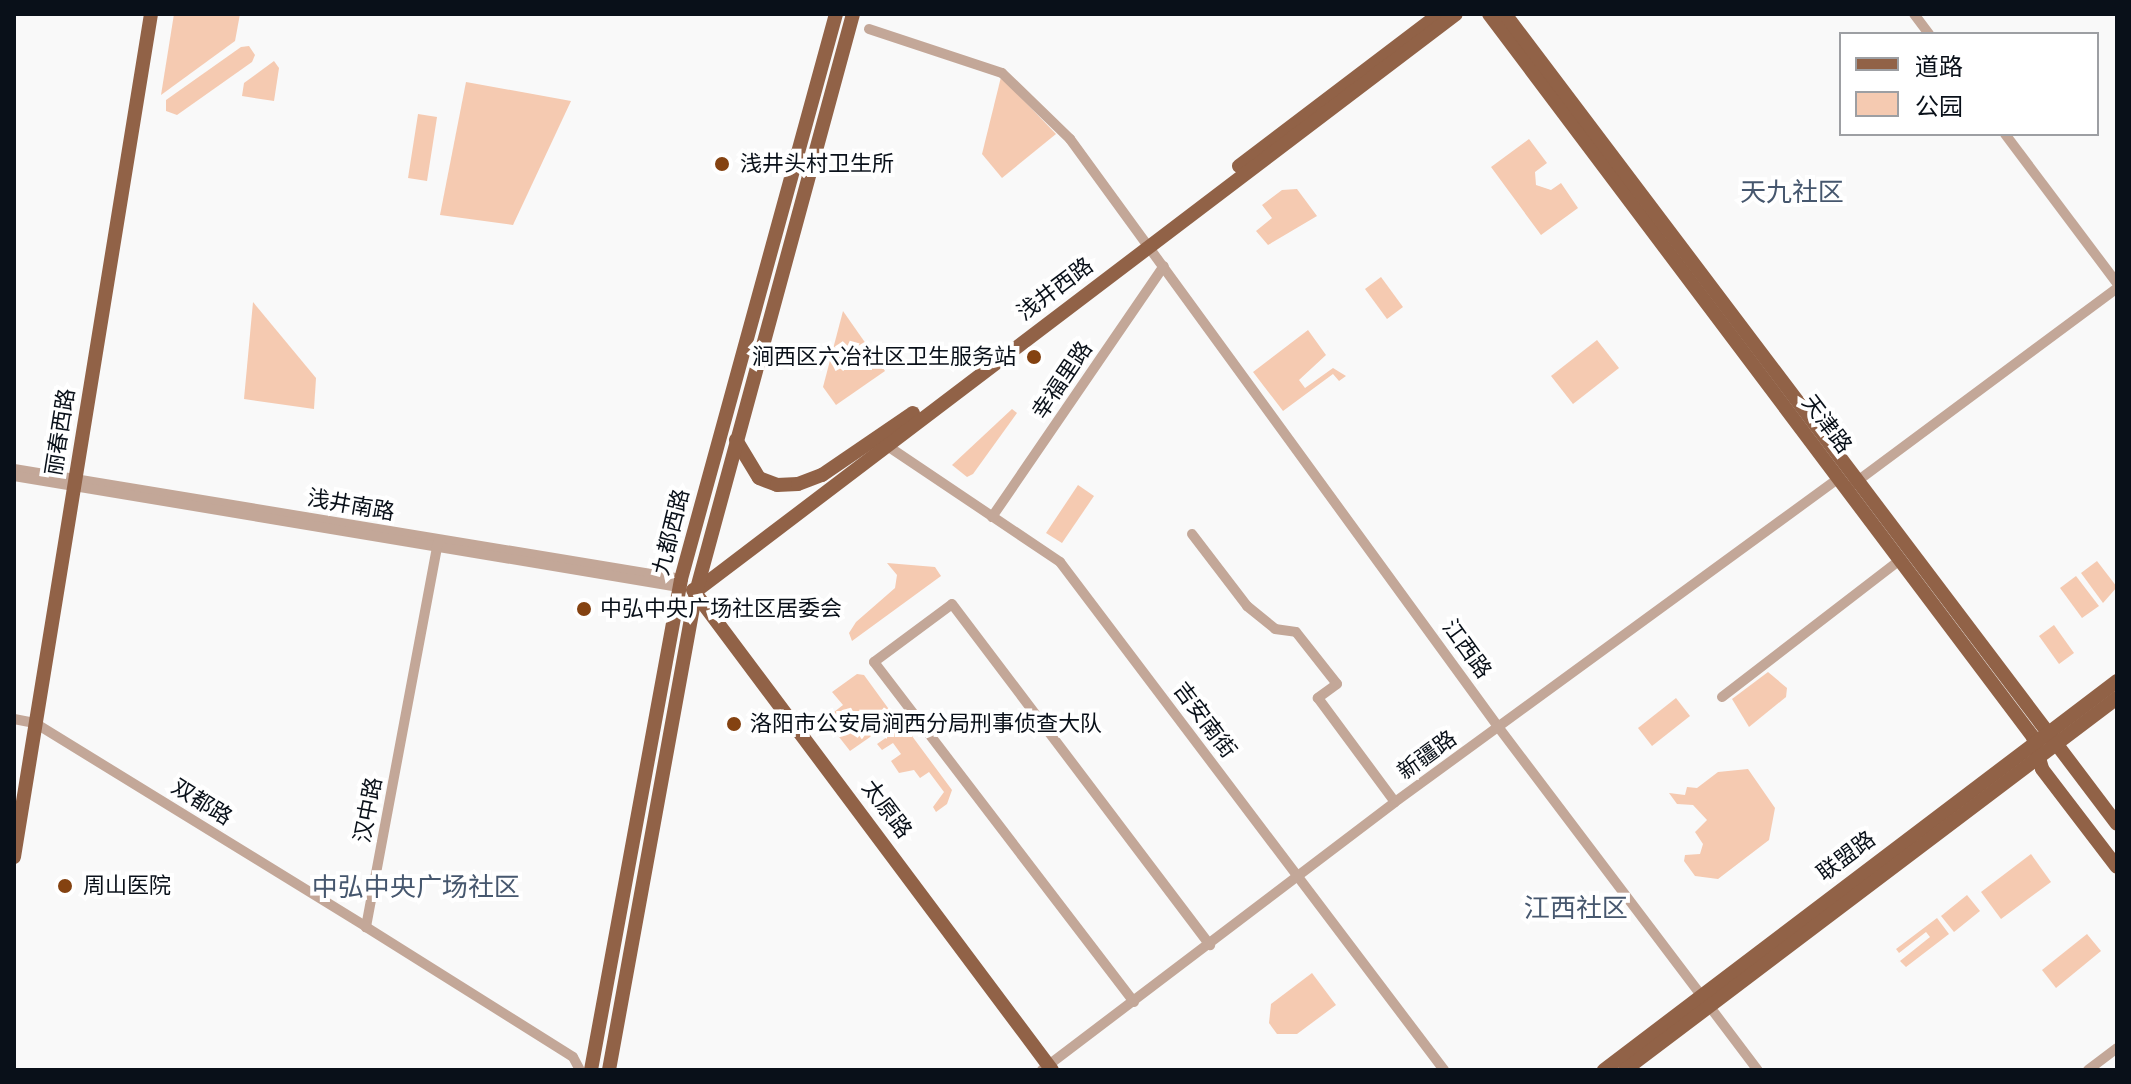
<!DOCTYPE html>
<meta charset="utf-8">
<style>
body{margin:0}
#map{position:relative;width:2131px;height:1084px;overflow:hidden;background:#f9f9f9;font-family:Signika,"Noto Sans SC",sans-serif}
div>[style]{position:absolute}
.green>*{inset:0;background:#f5cab1}
.minor>*{height:10px;margin:-5px;padding:0 5px;transform-origin:5px;border-radius:5px;background:#c3a798}
.major>*{height:14px;margin:-7px;padding:0 7px;transform-origin:7px;border-radius:7px;background:#916247}
.dots>*{width:22px;height:22px;translate:-50% -50%;box-sizing:border-box;border:4px solid #fff;border-radius:50%}
span{translate:-50% -50%;white-space:nowrap;text-align:center;line-height:1.15;-webkit-text-stroke:8px #fff;paint-order:stroke}
.poi-label{font-size:22px;color:#091019}
.left{translate:0 -50%;text-align:left}
.right{translate:-100% -50%;text-align:right}
.street-label{font-size:22px;color:#091019}
.quarter-label{font-size:26px;color:#46576e}
.frame{position:absolute;inset:0;border:16px solid #091019;pointer-events:none}
.legend{position:absolute;left:1839px;top:32px;width:260px;height:104px;box-sizing:border-box;background:#fff;border:2px solid #9d9fa3;margin:0;padding:10px 14px;list-style:none;font-size:24px;color:#091019}
.legend li{display:flex;align-items:center;gap:16px;height:40px}
.legend b{width:40px;border:2px solid #9d9fa3}
</style>
<div id="map">
<div class="green">
<i style="clip-path:polygon(174px 14px,240px 14px,235px 41px,161px 95px)"></i>
<i style="clip-path:polygon(249px 46px,255px 55px,252px 62px,177px 115px,166px 111px,166px 100px,241px 47px)"></i>
<i style="clip-path:polygon(274px 61px,279px 68px,274px 101px,242px 96px,244px 83px)"></i>
<i style="clip-path:polygon(1001px 77px,1056px 134px,1002px 178px,982px 154px)"></i>
<i style="clip-path:polygon(466px 82px,571px 101px,513px 225px,440px 215px)"></i>
<i style="clip-path:polygon(418px 114px,437px 117px,427px 181px,408px 178px)"></i>
<i style="clip-path:polygon(1529px 139px,1547px 163px,1535px 172px,1536px 185px,1551px 190px,1561px 183px,1578px 208px,1541px 235px,1491px 167px)"></i>
<i style="clip-path:polygon(1297px 189px,1317px 216px,1268px 245px,1256px 231px,1272px 218px,1262px 205px,1282px 190px)"></i>
<i style="clip-path:polygon(1381px 277px,1403px 307px,1387px 319px,1365px 289px)"></i>
<i style="clip-path:polygon(253px 302px,316px 378px,314px 409px,244px 399px)"></i>
<i style="clip-path:polygon(843px 311px,885px 371px,836px 405px,823px 387px)"></i>
<i style="clip-path:polygon(1308px 330px,1326px 355px,1299px 380px,1305px 388px,1333px 368px,1346px 376px,1339px 381px,1333px 374px,1283px 411px,1253px 372px)"></i>
<i style="clip-path:polygon(1597px 340px,1619px 368px,1573px 404px,1551px 376px)"></i>
<i style="clip-path:polygon(1012px 409px,1017px 413px,973px 474px,967px 477px,952px 465px)"></i>
<i style="clip-path:polygon(1078px 485px,1094px 496px,1062px 543px,1046px 533px)"></i>
<i style="clip-path:polygon(2097px 561px,2117px 587px,2103px 603px,2081px 573px)"></i>
<i style="clip-path:polygon(887px 563px,935px 567px,941px 576px,852px 641px,849px 633px,856px 622px,895px 588px,897px 575px)"></i>
<i style="clip-path:polygon(2076px 576px,2099px 606px,2082px 618px,2060px 588px)"></i>
<i style="clip-path:polygon(2054px 625px,2074px 653px,2059px 664px,2039px 636px)"></i>
<i style="clip-path:polygon(1768px 672px,1787px 688px,1786px 697px,1749px 727px,1732px 699px)"></i>
<i style="clip-path:polygon(857px 674px,864px 675px,896px 719px,850px 751px,825px 719px,843px 705px,832px 692px)"></i>
<i style="clip-path:polygon(1676px 698px,1690px 716px,1652px 746px,1638px 728px)"></i>
<i style="clip-path:polygon(897px 730px,912px 736px,952px 790px,947px 804px,936px 812px,933px 807px,944px 792px,929px 772px,920px 778px,914px 770px,899px 773px,891px 761px,901px 754px,893px 743px,882px 750px,877px 744px)"></i>
<i style="clip-path:polygon(1748px 769px,1775px 808px,1769px 840px,1718px 879px,1695px 876px,1684px 861px,1685px 855px,1700px 854px,1703px 844px,1695px 832px,1707px 820px,1693px 805px,1677px 804px,1669px 793px,1685px 795px,1687px 787px,1697px 788px,1718px 772px)"></i>
<i style="clip-path:polygon(2031px 854px,2051px 882px,2001px 919px,1981px 892px)"></i>
<i style="clip-path:polygon(1967px 895px,1980px 911px,1954px 932px,1941px 916px)"></i>
<i style="clip-path:polygon(1937px 918px,1949px 934px,1906px 967px,1900px 961px,1930px 937px,1926px 932px,1899px 953px,1896px 949px)"></i>
<i style="clip-path:polygon(2087px 934px,2101px 951px,2056px 988px,2042px 970px)"></i>
<i style="clip-path:polygon(1312px 973px,1336px 1005px,1297px 1034px,1277px 1034px,1269px 1023px,1271px 1004px)"></i>
</div>
<div class="minor">
<i style="left:1914px;top:14px;width:25px;rotate:53deg"></i>
<i style="left:869px;top:29px;width:140px;rotate:18.3deg"></i>
<i style="left:1002px;top:73px;width:95px;rotate:44.1deg"></i>
<i style="left:1070px;top:139px;width:729px;rotate:53.93deg"></i>
<i style="left:1499px;top:728px;width:429px;rotate:52.9deg"></i>
<i style="left:2005px;top:134px;width:186px;rotate:53.1deg"></i>
<i style="left:886px;top:445px;width:210px;rotate:33.9deg"></i>
<i style="left:1060px;top:562px;width:637px;rotate:52.91deg"></i>
<i style="left:14px;top:469px;width:676px;rotate:9.36deg"></i>
<i style="left:14px;top:476px;width:674px;rotate:9.48deg"></i>
<i style="left:1852px;top:485px;width:330px;rotate:-36.6deg"></i>
<i style="left:992px;top:517px;width:304px;rotate:-55.6deg"></i>
<i style="left:1192px;top:534px;width:91px;rotate:52.6deg"></i>
<i style="left:1247px;top:606px;width:36px;rotate:39deg"></i>
<i style="left:1275px;top:629px;width:21px;rotate:8deg"></i>
<i style="left:1296px;top:632px;width:66px;rotate:51.7deg"></i>
<i style="left:1337px;top:684px;width:24px;rotate:144deg"></i>
<i style="left:1318px;top:698px;width:129px;rotate:53.5deg"></i>
<i style="left:438px;top:542px;width:392px;rotate:100.6deg"></i>
<i style="left:366px;top:927px;width:244px;rotate:32.1deg"></i>
<i style="left:573px;top:1057px;width:15px;rotate:62deg"></i>
<i style="left:1722px;top:697px;width:226px;rotate:-37.6deg"></i>
<i style="left:14px;top:719px;width:21px;rotate:11deg"></i>
<i style="left:35px;top:723px;width:389px;rotate:31.6deg"></i>
<i style="left:1134px;top:1002px;width:428px;rotate:-127.4deg"></i>
<i style="left:874px;top:662px;width:97px;rotate:-36.6deg"></i>
<i style="left:952px;top:604px;width:428px;rotate:52.9deg"></i>
<i style="left:1042px;top:1070px;width:443px;rotate:-37.2deg"></i>
<i style="left:1395px;top:802px;width:550px;rotate:-36.12deg"></i>
<i style="left:2088px;top:1070px;width:36px;rotate:-37deg"></i>
</div>
<div class="major">
<i style="left:1489px;top:14px;width:905px;rotate:53.04deg"></i>
<i style="left:2033px;top:737px;width:33px;rotate:74deg"></i>
<i style="left:2042px;top:769px;width:123px;rotate:52.6deg"></i>
<i style="left:1505px;top:14px;width:1015px;rotate:52.93deg"></i>
<i style="left:1239px;top:166px;width:251px;rotate:-37.2deg"></i>
<i style="left:736px;top:440px;width:44px;rotate:58.8deg"></i>
<i style="left:759px;top:478px;width:19px;rotate:21deg"></i>
<i style="left:777px;top:485px;width:21px;rotate:-3deg"></i>
<i style="left:798px;top:484px;width:26px;rotate:-21deg"></i>
<i style="left:822px;top:475px;width:110px;rotate:-34.3deg"></i>
<i style="left:693px;top:590px;width:599px;rotate:53.21deg"></i>
<i style="left:696px;top:591px;width:954px;rotate:-37.21deg"></i>
<i style="left:14px;top:857px;width:854px;rotate:-80.77deg"></i>
<i style="left:591px;top:1070px;width:499px;rotate:-79.6deg"></i>
<i style="left:681px;top:579px;width:586px;rotate:-74.66deg"></i>
<i style="left:609px;top:1070px;width:486px;rotate:-79.7deg"></i>
<i style="left:696px;top:592px;width:599px;rotate:-74.8deg"></i>
<i style="left:1604px;top:1070px;width:644px;rotate:-37.17deg"></i>
<i style="left:1625px;top:1070px;width:617px;rotate:-37.09deg"></i>
</div>
<div class="dots">
<i style="left:722px;top:164px;background:#844211"></i>
<i style="left:1034px;top:357px;background:#844211"></i>
<i style="left:584px;top:609px;background:#844211"></i>
<i style="left:734px;top:724px;background:#844211"></i>
<i style="left:65px;top:886px;background:#844211"></i>
</div>
<div class="poi-label">
<span class="left" style="left:740px;top:164px">浅井头村卫生所</span>
<span class="right" style="left:1016px;top:357px">涧西区六冶社区卫生服务站</span>
<span class="left" style="left:600px;top:609px">中弘中央广场社区居委会</span>
<span class="left" style="left:750px;top:724px">洛阳市公安局涧西分局刑事侦查大队</span>
<span class="left" style="left:83px;top:886px">周山医院</span>
</div>
<div class="street-label">
<span style="left:1055px;top:289px;rotate:-37deg">浅井西路</span>
<span style="left:1062px;top:380px;rotate:-56deg">幸福里路</span>
<span style="left:1827px;top:424px;rotate:53deg">天津路</span>
<span style="left:60px;top:432px;rotate:-81deg">丽春西路</span>
<span style="left:351px;top:505px;rotate:10deg">浅井南路</span>
<span style="left:671px;top:532px;rotate:-76deg">九都西路</span>
<span style="left:1467px;top:649px;rotate:54deg">江西路</span>
<span style="left:1205px;top:720px;rotate:53deg">吉安南街</span>
<span style="left:1427px;top:755px;rotate:-36deg">新疆路</span>
<span style="left:202px;top:802px;rotate:32deg">双都路</span>
<span style="left:887px;top:809px;rotate:53deg">太原路</span>
<span style="left:368px;top:810px;rotate:-79deg">汉中路</span>
<span style="left:1846px;top:856px;rotate:-37deg">联盟路</span>
</div>
<div class="quarter-label">
<span style="left:1792px;top:194px">天九社区</span>
<span style="left:416px;top:889px">中弘中央广场社区</span>
<span style="left:1576px;top:910px">江西社区</span>
</div>
<div class="frame"></div>
<ul class="legend">
<li><b style="height:10px;background:#916247"></b>道路</li>
<li><b style="height:22px;background:#f5cab1"></b>公园</li>
</ul>
</div>
